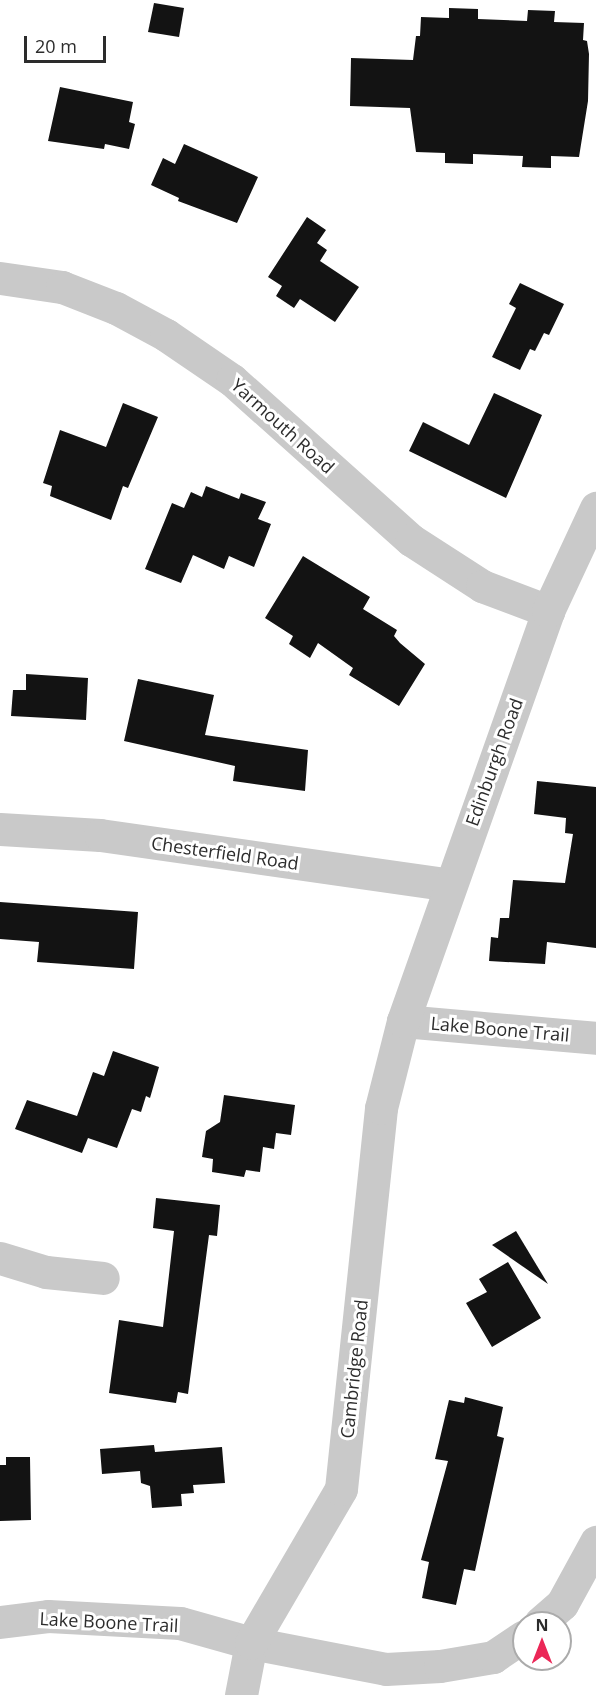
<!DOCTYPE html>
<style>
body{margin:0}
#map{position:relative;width:596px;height:1695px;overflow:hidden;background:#fff;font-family:"Open Sans",sans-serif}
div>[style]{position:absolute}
.building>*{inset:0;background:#131313}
.minor>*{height:33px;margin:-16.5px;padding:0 16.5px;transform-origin:16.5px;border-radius:16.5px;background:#c9c9c9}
span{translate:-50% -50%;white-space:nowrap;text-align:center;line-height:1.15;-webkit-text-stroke:6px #fff;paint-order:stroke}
.street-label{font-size:18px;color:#2c2c2c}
.north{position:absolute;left:512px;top:1611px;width:60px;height:60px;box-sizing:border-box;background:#fff;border:2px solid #ababab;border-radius:50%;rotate:0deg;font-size:16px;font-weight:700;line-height:24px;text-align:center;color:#2c2c2c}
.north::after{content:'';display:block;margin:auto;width:21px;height:27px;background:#eb2757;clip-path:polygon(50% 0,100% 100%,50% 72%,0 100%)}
.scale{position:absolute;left:24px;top:36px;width:82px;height:27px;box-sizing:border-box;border:3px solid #2c2c2c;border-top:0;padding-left:8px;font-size:18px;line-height:21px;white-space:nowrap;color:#2c2c2c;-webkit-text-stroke:4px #fff;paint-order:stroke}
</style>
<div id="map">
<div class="building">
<i style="clip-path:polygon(154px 3px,184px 8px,179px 37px,148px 32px)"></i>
<i style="clip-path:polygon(449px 8px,478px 9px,478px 19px,527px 21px,528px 10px,555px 11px,554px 22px,584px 23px,583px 40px,587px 41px,589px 54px,588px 101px,579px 157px,551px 156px,551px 168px,522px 167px,523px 156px,473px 154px,473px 164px,445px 163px,445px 153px,416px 152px,410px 108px,350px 106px,351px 58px,413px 60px,416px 36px,420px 36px,421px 17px,449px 18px)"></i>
<i style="clip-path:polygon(60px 87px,133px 102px,129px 122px,135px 124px,129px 149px,105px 144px,104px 149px,48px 141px)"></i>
<i style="clip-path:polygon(184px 144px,258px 177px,237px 223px,178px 201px,179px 198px,151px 185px,163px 158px,175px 164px)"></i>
<i style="clip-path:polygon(307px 217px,326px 230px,317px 243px,327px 250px,320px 261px,359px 287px,335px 322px,300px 299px,294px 308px,276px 296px,282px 286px,268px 277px)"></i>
<i style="clip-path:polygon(520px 283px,564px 304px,549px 335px,544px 333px,535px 351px,530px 349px,520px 370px,492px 357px,516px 308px,509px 304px)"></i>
<i style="clip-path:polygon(494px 393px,542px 415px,506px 498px,409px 451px,423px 422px,469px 445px)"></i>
<i style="clip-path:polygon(123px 403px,158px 417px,128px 488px,123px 486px,111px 520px,50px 496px,52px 486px,43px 483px,60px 430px,106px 447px)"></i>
<i style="clip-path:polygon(206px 486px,239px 499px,241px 493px,266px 502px,258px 519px,271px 524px,254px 567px,229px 556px,224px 569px,193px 555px,181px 583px,145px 569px,172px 503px,184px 508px,191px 492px,202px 497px)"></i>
<i style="clip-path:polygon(303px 556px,370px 597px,363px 609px,397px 630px,394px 636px,400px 643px,425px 664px,399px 706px,349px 675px,353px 668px,318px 643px,310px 658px,289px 644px,293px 636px,265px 618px)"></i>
<i style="clip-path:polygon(26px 674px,88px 678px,86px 720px,11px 716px,13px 690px,26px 690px)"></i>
<i style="clip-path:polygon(138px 679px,214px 695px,205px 735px,308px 750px,305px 791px,233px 781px,235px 766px,124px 741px)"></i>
<i style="clip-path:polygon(537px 781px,596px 787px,596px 948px,547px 942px,545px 964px,489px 961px,491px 937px,498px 938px,500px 918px,509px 918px,513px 880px,565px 883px,573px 834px,565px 833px,566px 818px,534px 814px)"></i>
<i style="clip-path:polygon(0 902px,138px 912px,134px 969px,37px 962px,39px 942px,0 939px)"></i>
<i style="clip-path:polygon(113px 1051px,159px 1067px,150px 1098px,146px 1096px,141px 1112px,132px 1109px,117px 1148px,88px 1138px,82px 1153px,15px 1129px,27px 1100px,77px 1116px,93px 1072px,104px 1076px)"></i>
<i style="clip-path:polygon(224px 1095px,295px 1105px,291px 1135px,276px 1133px,274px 1149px,263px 1147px,260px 1172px,246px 1170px,244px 1177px,212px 1172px,213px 1159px,202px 1157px,206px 1131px,220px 1122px)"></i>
<i style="clip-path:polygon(156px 1198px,220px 1205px,217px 1236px,209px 1235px,188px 1394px,178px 1392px,176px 1403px,109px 1393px,119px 1320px,163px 1327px,174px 1231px,153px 1228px)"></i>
<i style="clip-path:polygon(516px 1231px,548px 1284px,492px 1245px)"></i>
<i style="clip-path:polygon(508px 1262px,541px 1318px,492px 1347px,466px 1303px,487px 1292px,479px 1279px)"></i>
<i style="clip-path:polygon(465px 1397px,503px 1407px,497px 1436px,504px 1438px,475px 1571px,464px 1569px,456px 1605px,422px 1598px,429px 1562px,421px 1560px,448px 1461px,435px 1459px,449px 1400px,464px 1403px)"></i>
<i style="clip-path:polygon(154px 1445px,155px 1452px,222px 1447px,225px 1483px,193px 1485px,194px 1493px,181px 1494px,182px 1506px,152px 1508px,150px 1486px,141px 1483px,140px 1471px,102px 1474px,100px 1449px)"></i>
<i style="clip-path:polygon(6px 1457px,30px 1457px,31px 1520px,0 1521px,0 1465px,6px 1465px)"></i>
</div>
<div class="minor">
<i style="left:0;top:278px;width:63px;rotate:8.3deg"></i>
<i style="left:62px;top:287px;width:58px;rotate:21.3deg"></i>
<i style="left:116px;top:308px;width:57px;rotate:28.4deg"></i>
<i style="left:166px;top:335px;width:80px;rotate:34.3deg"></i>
<i style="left:232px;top:380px;width:240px;rotate:41.8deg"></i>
<i style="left:411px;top:540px;width:85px;rotate:32.9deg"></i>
<i style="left:482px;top:586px;width:71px;rotate:20.7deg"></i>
<i style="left:0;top:829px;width:100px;rotate:3.4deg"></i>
<i style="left:100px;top:835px;width:354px;rotate:8.1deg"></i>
<i style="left:403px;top:1021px;width:194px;rotate:5deg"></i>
<i style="left:0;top:1258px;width:48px;rotate:16.9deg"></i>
<i style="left:46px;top:1272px;width:57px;rotate:6deg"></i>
<i style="left:0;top:1622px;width:48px;rotate:-7.1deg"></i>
<i style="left:48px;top:1616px;width:132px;rotate:3deg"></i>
<i style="left:180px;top:1623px;width:74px;rotate:15.7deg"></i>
<i style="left:251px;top:1643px;width:137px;rotate:10.9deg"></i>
<i style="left:386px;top:1669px;width:54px;rotate:-3.2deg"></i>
<i style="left:440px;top:1666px;width:54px;rotate:-9.6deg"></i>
<i style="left:493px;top:1657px;width:37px;rotate:-34deg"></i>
<i style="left:540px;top:1623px;width:29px;rotate:-41deg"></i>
<i style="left:562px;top:1604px;width:71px;rotate:-61.3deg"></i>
<i style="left:241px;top:1695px;width:53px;rotate:-79.1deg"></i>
<i style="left:251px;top:1643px;width:178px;rotate:-59.7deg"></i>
<i style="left:341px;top:1489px;width:383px;rotate:-84deg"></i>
<i style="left:381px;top:1108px;width:90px;rotate:-75.8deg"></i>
<i style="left:403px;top:1021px;width:435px;rotate:-70.5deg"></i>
<i style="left:548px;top:611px;width:114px;rotate:-65deg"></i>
</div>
<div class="street-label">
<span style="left:283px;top:426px;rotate:42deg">Yarmouth Road</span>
<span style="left:494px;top:762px;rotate:-70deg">Edinburgh Road</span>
<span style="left:225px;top:853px;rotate:8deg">Chesterfield Road</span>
<span style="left:500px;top:1029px;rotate:5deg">Lake Boone Trail</span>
<span style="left:354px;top:1369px;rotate:-84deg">Cambridge Road</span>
<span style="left:109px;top:1622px;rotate:3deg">Lake Boone Trail</span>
</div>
<div class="north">N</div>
<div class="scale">20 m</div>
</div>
